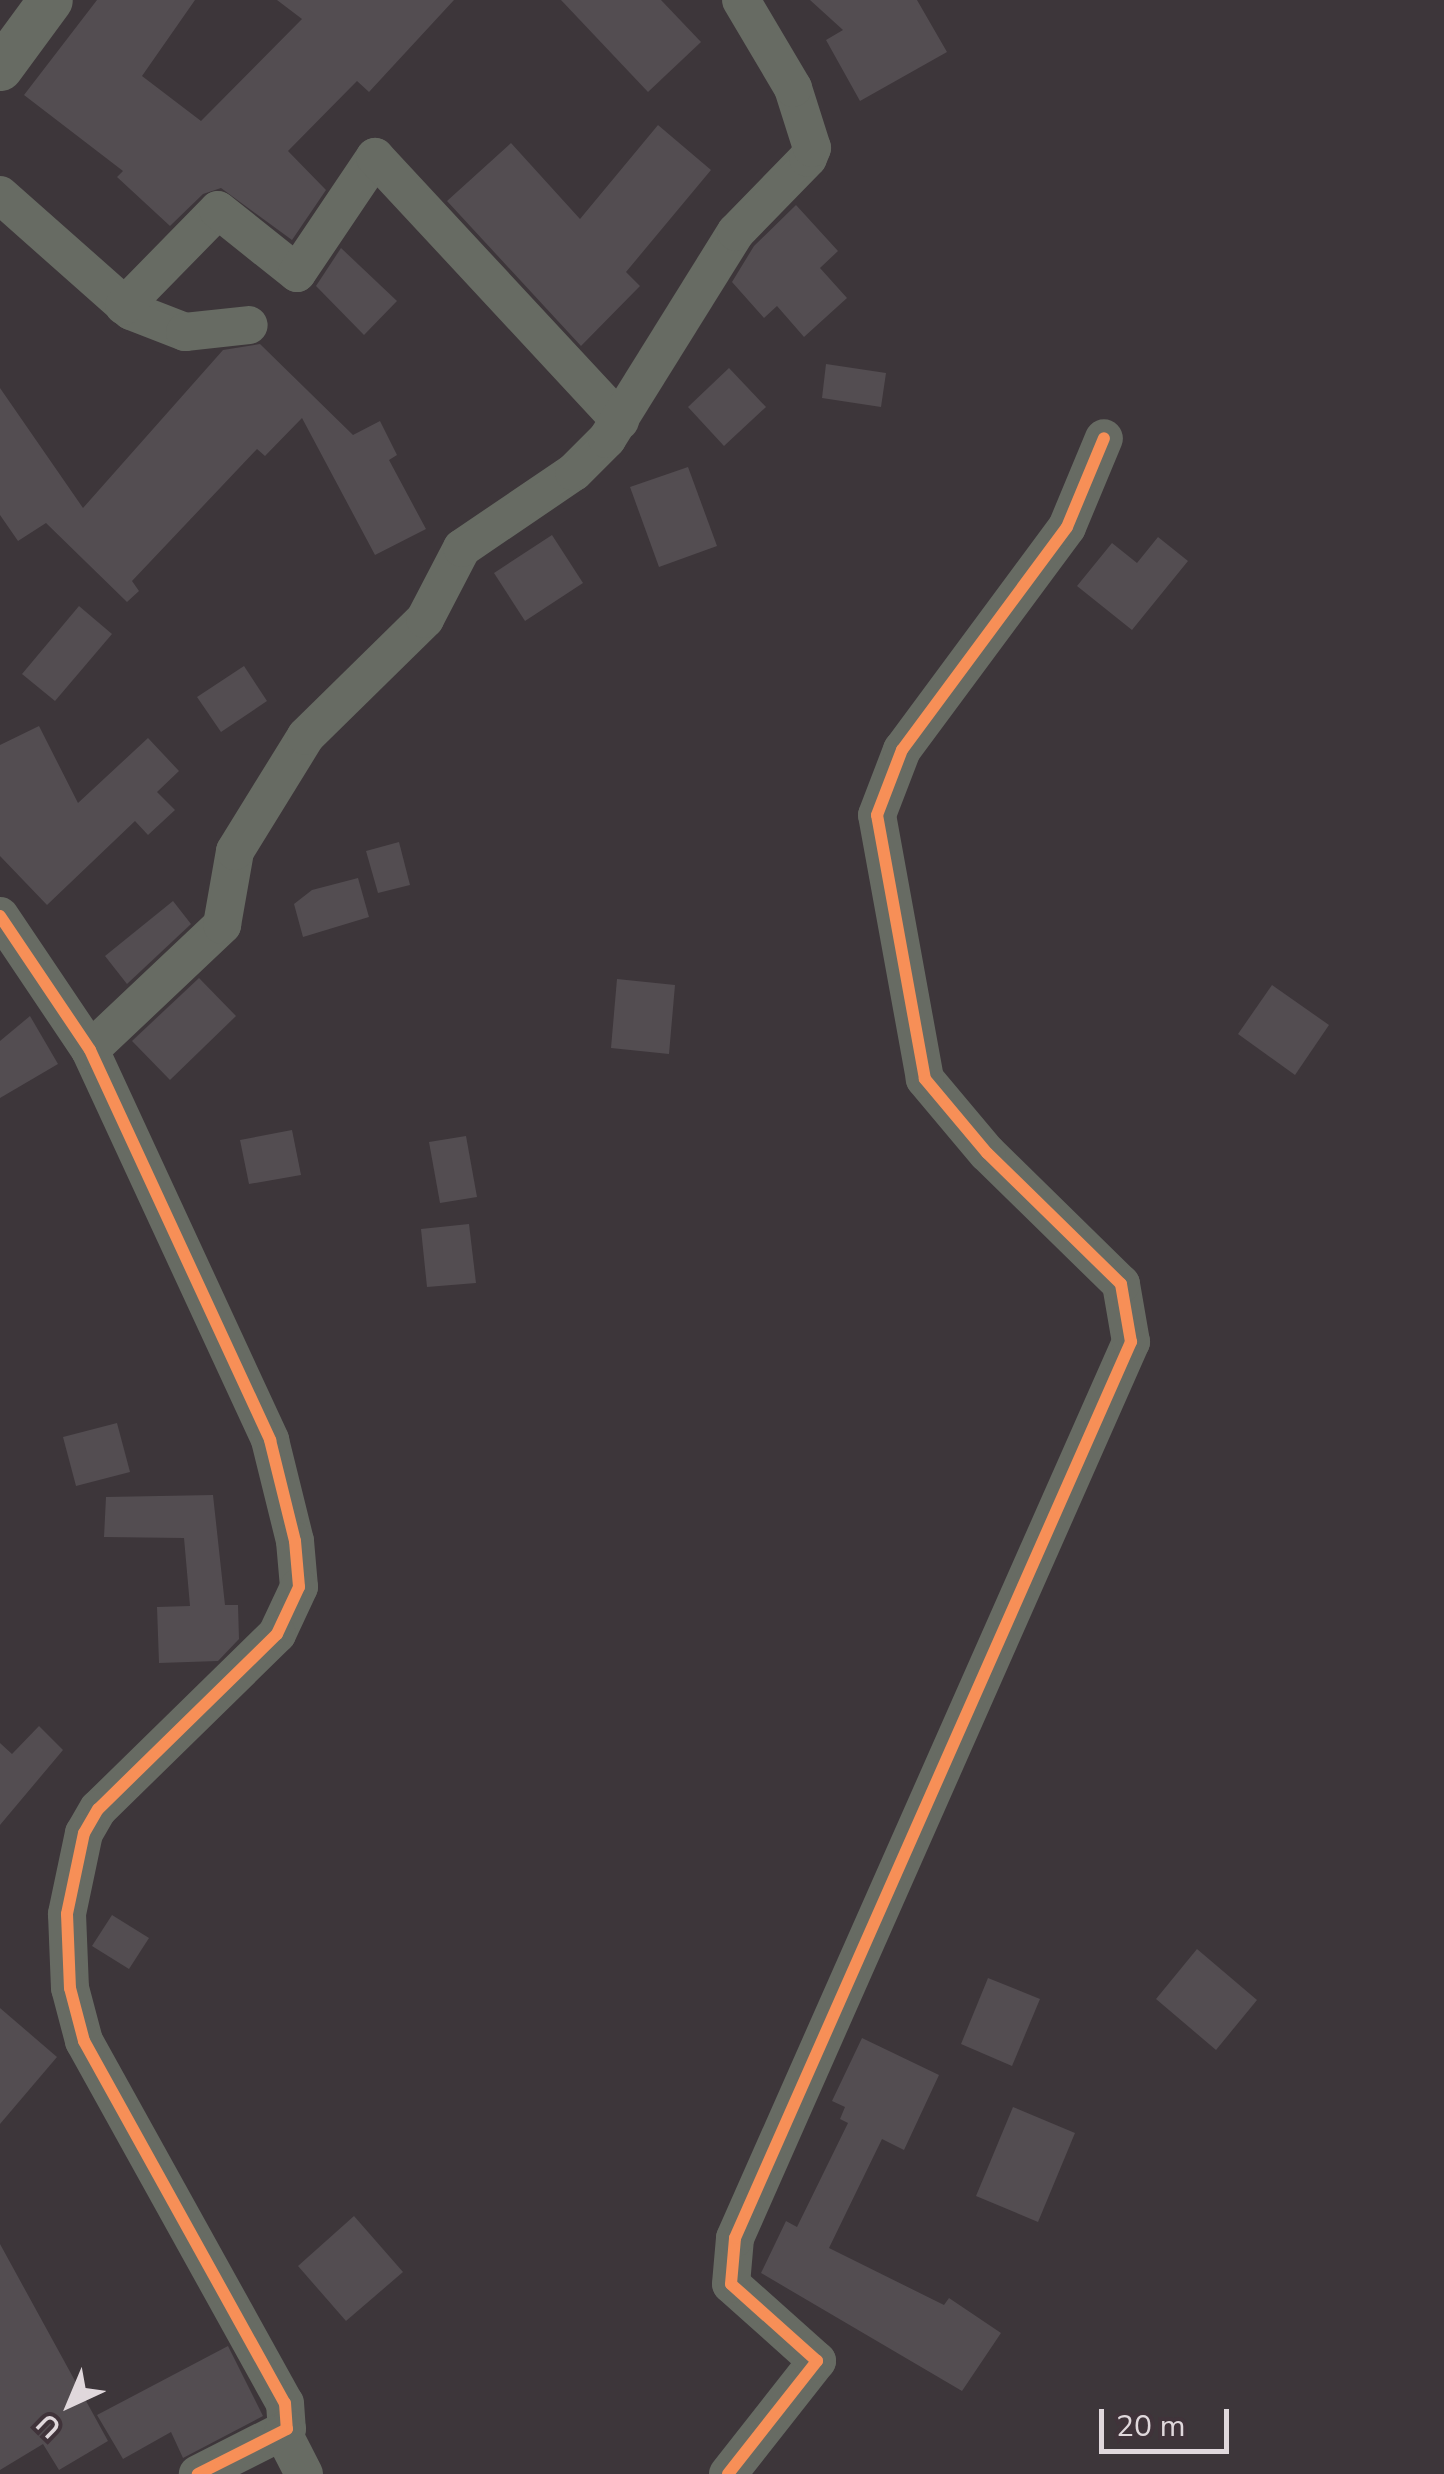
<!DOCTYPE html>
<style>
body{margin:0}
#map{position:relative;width:1444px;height:2474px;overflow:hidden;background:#3d363a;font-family:"Nunito Sans",sans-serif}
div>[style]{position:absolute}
.building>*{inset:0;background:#534d51}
.minor>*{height:38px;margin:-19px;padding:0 19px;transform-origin:19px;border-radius:19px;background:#676b63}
.tertiary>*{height:45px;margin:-22.5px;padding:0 22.5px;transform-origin:22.5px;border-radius:22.5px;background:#676b63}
.cycleway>*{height:12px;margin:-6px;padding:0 6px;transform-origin:6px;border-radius:6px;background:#f78f57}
span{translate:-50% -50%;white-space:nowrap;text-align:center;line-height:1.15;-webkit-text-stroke:8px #40333a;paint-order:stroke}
.north{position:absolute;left:20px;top:2354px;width:100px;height:100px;-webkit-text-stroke:8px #40333a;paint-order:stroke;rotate:224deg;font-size:28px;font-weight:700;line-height:40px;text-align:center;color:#e0d8dc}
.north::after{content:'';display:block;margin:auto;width:35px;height:45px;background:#e0d8dc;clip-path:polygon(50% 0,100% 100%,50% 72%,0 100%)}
.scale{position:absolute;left:1099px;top:2409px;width:130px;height:45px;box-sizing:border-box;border:5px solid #e0d8dc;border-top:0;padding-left:12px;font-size:30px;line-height:35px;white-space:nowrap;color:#e0d8dc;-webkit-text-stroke:8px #40333a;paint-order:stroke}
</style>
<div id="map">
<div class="building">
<i style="clip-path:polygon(97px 0,195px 0,142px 76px,201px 121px,302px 19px,277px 0,454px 0,369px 92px,357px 81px,288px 151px,326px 190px,292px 240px,221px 188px,203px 194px,170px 226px,117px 177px,123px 171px,24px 95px)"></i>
<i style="clip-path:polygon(561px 0,661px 0,701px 42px,648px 92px)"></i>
<i style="clip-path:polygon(810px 0,917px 0,947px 52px,860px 101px,826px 40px,843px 30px)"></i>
<i style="clip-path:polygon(658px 125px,711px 170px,626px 272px,640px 286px,581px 346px,447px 201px,511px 143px,580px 219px)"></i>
<i style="clip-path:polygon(796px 205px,838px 251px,820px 268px,847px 298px,804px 337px,777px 306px,764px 318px,732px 282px,754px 246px)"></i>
<i style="clip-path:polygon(341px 248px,397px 301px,364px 335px,316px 286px)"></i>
<i style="clip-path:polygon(260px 344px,353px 435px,380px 421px,397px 455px,389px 460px,426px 529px,375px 555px,302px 418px,265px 456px,257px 449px,132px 581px,139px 591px,127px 602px,46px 523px,18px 541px,0 515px,0 388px,83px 508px,223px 350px)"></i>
<i style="clip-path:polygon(826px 364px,886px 373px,881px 407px,822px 398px)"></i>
<i style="clip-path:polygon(729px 368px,766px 407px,724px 446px,688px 407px)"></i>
<i style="clip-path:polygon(688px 467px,717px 546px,659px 567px,630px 487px)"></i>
<i style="clip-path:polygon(552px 535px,583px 583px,525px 621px,494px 573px)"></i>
<i style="clip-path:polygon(1158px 537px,1188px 561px,1132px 630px,1077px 586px,1112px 543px,1137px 563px)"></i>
<i style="clip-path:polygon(79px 606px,112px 634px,55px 701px,22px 674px)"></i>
<i style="clip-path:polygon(244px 666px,267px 701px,221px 732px,197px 697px)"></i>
<i style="clip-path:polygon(39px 726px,78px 803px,148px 738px,179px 771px,157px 792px,175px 810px,148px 835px,135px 821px,47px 905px,0 856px,0 745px)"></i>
<i style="clip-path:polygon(399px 842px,410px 885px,378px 893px,366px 851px)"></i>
<i style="clip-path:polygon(358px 878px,369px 917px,303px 937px,294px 904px,312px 890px)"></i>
<i style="clip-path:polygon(173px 901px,191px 924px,127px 984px,105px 956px)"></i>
<i style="clip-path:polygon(199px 978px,236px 1016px,170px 1080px,132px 1041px)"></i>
<i style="clip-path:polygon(617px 979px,675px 985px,669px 1054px,611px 1048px)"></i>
<i style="clip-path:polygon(1272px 985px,1329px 1025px,1295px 1075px,1238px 1034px)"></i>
<i style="clip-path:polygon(30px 1016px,58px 1064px,0 1098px,0 1041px)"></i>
<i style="clip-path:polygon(292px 1130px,301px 1175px,249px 1184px,240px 1140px)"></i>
<i style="clip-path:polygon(466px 1136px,477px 1197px,440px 1203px,429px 1142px)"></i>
<i style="clip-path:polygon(469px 1224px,476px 1283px,427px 1287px,421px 1229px)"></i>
<i style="clip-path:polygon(117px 1423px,130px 1472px,76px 1486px,63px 1437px)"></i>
<i style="clip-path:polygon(213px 1495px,225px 1605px,238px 1605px,239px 1639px,218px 1661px,159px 1663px,157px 1607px,190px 1606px,184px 1538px,104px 1537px,106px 1497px)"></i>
<i style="clip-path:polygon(39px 1726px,63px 1750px,0 1825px,0 1743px,12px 1754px)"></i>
<i style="clip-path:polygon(112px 1915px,149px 1938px,129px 1969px,92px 1946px)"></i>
<i style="clip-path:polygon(1197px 1949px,1257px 2000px,1216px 2050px,1156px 1999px)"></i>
<i style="clip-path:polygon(988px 1978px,1040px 1999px,1012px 2066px,961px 2044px)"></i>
<i style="clip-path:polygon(0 2008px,57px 2057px,0 2124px)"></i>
<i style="clip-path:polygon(862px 2038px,939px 2075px,904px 2150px,882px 2139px,829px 2248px,944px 2305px,949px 2298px,1001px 2333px,962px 2391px,761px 2273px,786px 2221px,797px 2227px,848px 2123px,840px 2119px,845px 2107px,832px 2101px)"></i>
<i style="clip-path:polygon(1013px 2107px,1075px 2133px,1038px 2222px,976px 2196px)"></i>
<i style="clip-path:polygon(354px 2216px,403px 2272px,346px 2321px,298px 2266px)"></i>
<i style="clip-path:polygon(0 2244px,108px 2441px,59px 2470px,43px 2444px,0 2470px)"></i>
<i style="clip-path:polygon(228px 2346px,263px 2416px,183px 2458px,171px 2432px,123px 2459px,97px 2415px)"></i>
</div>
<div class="minor">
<i style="left:0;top:195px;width:175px;rotate:41.5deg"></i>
<i style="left:131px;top:311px;width:58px;rotate:21.3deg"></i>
<i style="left:185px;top:332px;width:64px;rotate:-6.2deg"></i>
<i style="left:124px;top:306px;width:134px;rotate:-45.6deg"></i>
<i style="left:218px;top:210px;width:101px;rotate:38.6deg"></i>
<i style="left:297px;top:273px;width:140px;rotate:-56.1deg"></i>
<i style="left:375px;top:157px;width:360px;rotate:47.1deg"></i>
<i style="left:0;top:916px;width:161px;rotate:56.1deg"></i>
<i style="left:90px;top:1050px;width:430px;rotate:65.2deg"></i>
<i style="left:270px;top:1440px;width:104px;rotate:76.1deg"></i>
<i style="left:295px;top:1541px;width:46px;rotate:85deg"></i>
<i style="left:299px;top:1587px;width:52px;rotate:115.1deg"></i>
<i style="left:277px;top:1634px;width:250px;rotate:135.6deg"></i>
<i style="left:98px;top:1809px;width:28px;rotate:120deg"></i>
<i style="left:84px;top:1833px;width:83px;rotate:101.9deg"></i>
<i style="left:67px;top:1914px;width:74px;rotate:87.7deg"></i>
<i style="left:70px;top:1988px;width:55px;rotate:75.2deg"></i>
<i style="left:84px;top:2041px;width:414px;rotate:61deg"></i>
<i style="left:285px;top:2403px;width:26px;rotate:86deg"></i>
<i style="left:287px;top:2429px;width:100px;rotate:153.2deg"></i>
<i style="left:90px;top:1050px;width:182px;rotate:-43.4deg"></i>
<i style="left:222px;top:925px;width:75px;rotate:-80deg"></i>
<i style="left:235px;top:851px;width:135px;rotate:-58.3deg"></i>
<i style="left:306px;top:736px;width:167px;rotate:-44.5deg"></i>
<i style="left:425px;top:619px;width:80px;rotate:-62.5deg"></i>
<i style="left:462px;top:548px;width:135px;rotate:-34.2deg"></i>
<i style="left:574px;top:472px;width:47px;rotate:-45deg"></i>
<i style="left:607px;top:439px;width:244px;rotate:-58.1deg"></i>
<i style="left:736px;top:232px;width:103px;rotate:-45.8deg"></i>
<i style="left:808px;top:158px;width:11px;rotate:-68deg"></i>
<i style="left:812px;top:148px;width:63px;rotate:-107.6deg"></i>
<i style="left:793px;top:88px;width:102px;rotate:-120.6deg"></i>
<i style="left:283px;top:2433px;width:46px;rotate:62.9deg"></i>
<i style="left:728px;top:2474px;width:144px;rotate:-51.8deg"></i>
<i style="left:817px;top:2361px;width:115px;rotate:-138.2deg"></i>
<i style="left:731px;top:2284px;width:46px;rotate:-85deg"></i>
<i style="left:735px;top:2238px;width:980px;rotate:-66.16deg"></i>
<i style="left:1131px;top:1342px;width:59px;rotate:-99.8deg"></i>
<i style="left:1121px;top:1284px;width:187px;rotate:-135.6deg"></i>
<i style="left:987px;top:1153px;width:97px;rotate:-130deg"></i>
<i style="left:925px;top:1079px;width:268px;rotate:-100.3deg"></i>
<i style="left:877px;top:815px;width:70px;rotate:-69deg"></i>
<i style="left:902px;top:750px;width:277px;rotate:-53.5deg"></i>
<i style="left:1067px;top:527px;width:96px;rotate:-67.4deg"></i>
</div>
<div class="tertiary">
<i style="left:0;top:68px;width:84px;rotate:-53.7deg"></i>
</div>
<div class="cycleway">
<i style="left:0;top:916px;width:161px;rotate:56.1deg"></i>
<i style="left:90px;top:1050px;width:430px;rotate:65.2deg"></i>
<i style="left:270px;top:1440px;width:104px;rotate:76.1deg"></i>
<i style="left:295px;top:1541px;width:46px;rotate:85deg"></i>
<i style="left:299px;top:1587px;width:52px;rotate:115.1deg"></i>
<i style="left:277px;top:1634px;width:250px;rotate:135.6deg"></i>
<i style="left:98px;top:1809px;width:28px;rotate:120deg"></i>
<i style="left:84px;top:1833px;width:83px;rotate:101.9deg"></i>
<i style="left:67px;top:1914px;width:74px;rotate:87.7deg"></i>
<i style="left:70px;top:1988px;width:55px;rotate:75.2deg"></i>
<i style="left:84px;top:2041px;width:414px;rotate:61deg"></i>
<i style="left:285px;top:2403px;width:26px;rotate:86deg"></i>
<i style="left:287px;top:2429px;width:100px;rotate:153.2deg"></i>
<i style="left:728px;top:2474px;width:144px;rotate:-51.8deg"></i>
<i style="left:817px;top:2361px;width:115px;rotate:-138.2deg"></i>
<i style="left:731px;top:2284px;width:46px;rotate:-85deg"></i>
<i style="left:735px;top:2238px;width:980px;rotate:-66.16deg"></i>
<i style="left:1131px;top:1342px;width:59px;rotate:-99.8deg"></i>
<i style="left:1121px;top:1284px;width:187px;rotate:-135.6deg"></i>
<i style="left:987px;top:1153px;width:97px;rotate:-130deg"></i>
<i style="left:925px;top:1079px;width:268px;rotate:-100.3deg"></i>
<i style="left:877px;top:815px;width:70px;rotate:-69deg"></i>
<i style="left:902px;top:750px;width:277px;rotate:-53.5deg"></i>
<i style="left:1067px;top:527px;width:96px;rotate:-67.4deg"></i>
</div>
<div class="north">U</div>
<div class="scale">20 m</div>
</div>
